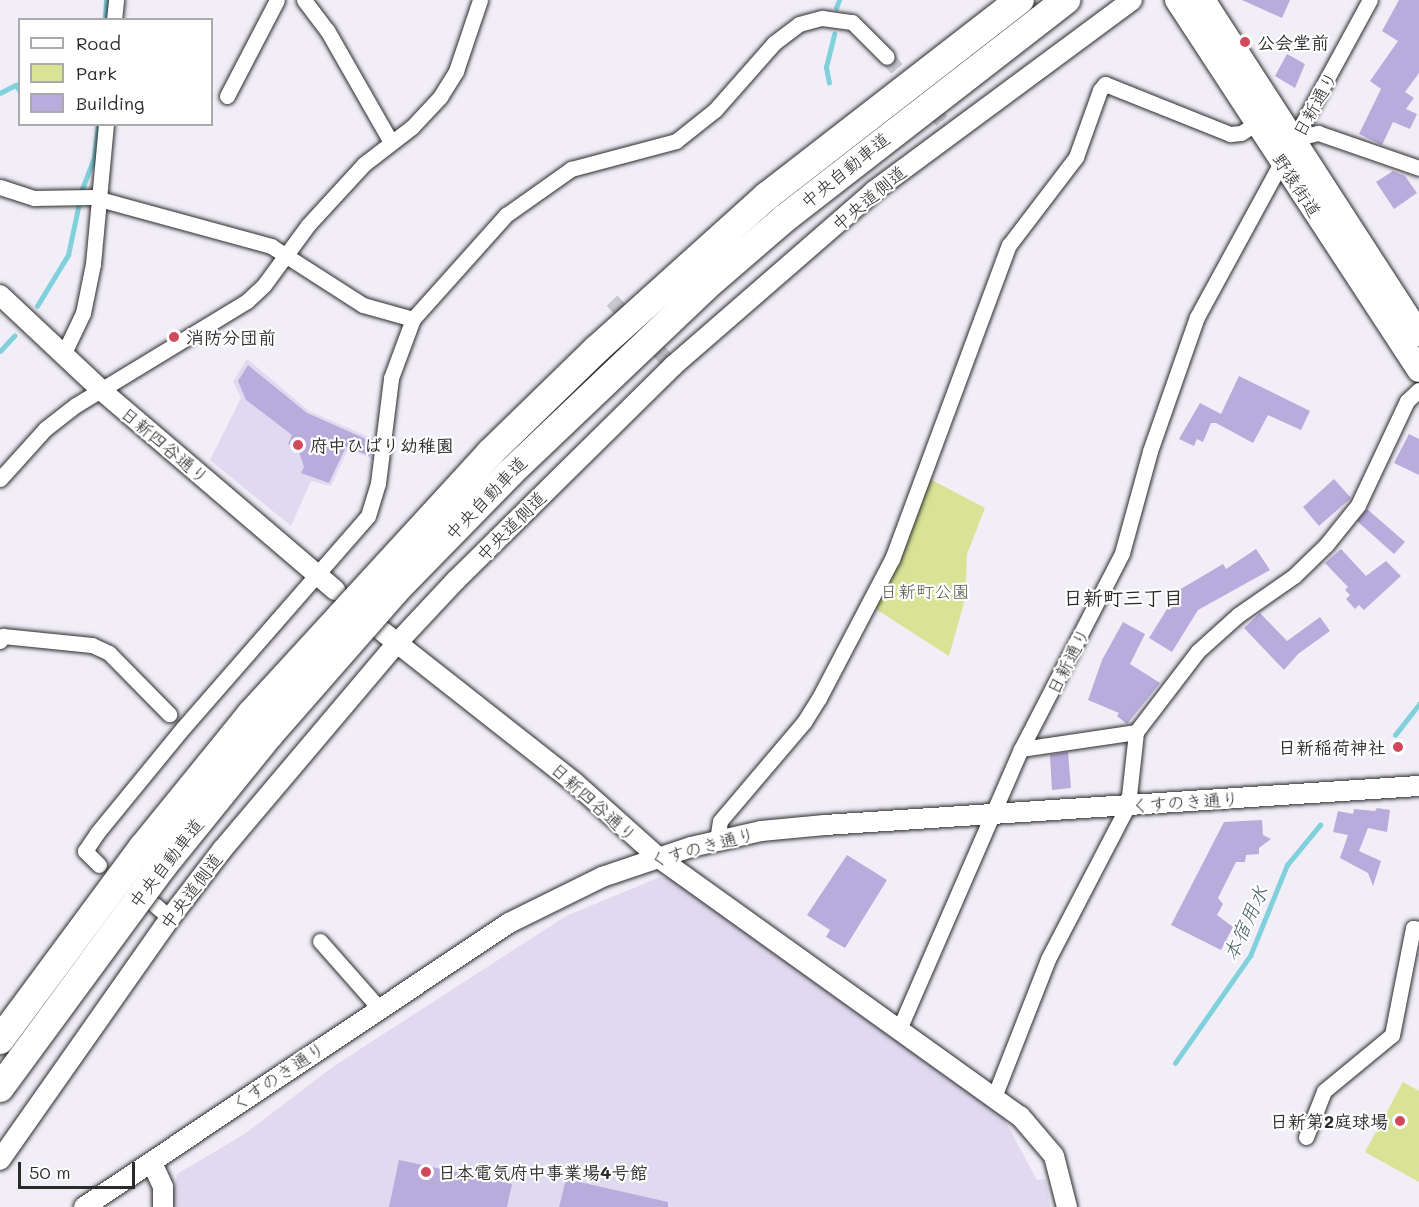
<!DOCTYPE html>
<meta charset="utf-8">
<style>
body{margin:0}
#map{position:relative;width:1419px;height:1207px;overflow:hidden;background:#f1eef8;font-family:Mali,"Klee One",sans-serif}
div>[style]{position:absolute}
.built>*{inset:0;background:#e0daf0}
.green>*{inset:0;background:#d8e396}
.stream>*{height:4.5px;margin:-2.25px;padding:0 2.25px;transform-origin:2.25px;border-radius:2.25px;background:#81d1dd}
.building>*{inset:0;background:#b8acdd}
.minor-tunnel>*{height:15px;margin-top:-7.5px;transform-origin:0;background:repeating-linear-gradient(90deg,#c9c7cf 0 15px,transparent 0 23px)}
.roads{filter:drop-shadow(0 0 2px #2b2b2b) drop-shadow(0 0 2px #2b2b2b)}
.minor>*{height:15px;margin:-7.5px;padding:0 7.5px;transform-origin:7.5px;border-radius:7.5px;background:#fff}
.tertiary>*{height:20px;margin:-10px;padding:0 10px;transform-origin:10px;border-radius:10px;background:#fff}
.primary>*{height:24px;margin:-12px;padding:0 12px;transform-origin:12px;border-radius:12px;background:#fff}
.bridges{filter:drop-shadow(0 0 2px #2b2b2b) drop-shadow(0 0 2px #2b2b2b)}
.motorway-bridge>*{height:28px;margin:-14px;padding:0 14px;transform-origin:14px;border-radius:14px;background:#fff}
.dots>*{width:16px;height:16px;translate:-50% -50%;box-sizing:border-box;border:3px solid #fff;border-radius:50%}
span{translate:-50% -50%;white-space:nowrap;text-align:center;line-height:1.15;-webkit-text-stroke:4.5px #fff;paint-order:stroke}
.poi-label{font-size:18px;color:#2b2b2b;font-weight:700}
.left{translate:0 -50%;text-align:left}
.right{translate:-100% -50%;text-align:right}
.street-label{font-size:18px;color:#2b2b2b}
.park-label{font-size:18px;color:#565946}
.neighbourhood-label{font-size:20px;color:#2b2b2b;font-weight:700}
.water-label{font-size:20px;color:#455d60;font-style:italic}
.legend{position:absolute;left:18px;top:18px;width:195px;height:108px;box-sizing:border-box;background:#fff;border:2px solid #aaa;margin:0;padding:8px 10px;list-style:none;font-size:18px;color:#2b2b2b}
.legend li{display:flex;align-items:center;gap:12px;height:30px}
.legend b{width:30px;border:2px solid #aaa}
.scale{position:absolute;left:18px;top:1162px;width:117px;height:27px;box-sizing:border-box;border:3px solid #2b2b2b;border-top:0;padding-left:8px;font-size:18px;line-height:21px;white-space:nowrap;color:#2b2b2b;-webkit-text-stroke:4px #fff;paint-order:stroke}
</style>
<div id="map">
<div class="built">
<i style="clip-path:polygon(247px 359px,309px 411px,378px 441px,376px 461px,348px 449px,331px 486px,311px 481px,291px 526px,210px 460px,241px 398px,233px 382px)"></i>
<i style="clip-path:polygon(660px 877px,676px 881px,1001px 1113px,1037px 1180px,1046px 1179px,1050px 1207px,171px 1207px,177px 1174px,243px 1135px,334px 1066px,566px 916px)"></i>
</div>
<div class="green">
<i style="clip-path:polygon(930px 479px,985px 508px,967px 554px,965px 599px,949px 656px,874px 608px)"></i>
<i style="clip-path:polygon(1403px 1082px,1419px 1091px,1419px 1182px,1365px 1152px)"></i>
</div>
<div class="stream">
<i style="left:836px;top:8px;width:9px;rotate:-69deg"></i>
<i style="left:105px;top:20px;width:20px;rotate:-87deg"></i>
<i style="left:829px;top:83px;width:16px;rotate:-101deg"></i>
<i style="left:826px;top:67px;width:34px;rotate:-76deg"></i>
<i style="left:0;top:93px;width:18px;rotate:-27deg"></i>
<i style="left:16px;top:85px;width:7px;rotate:56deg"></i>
<i style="left:37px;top:306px;width:60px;rotate:-58.7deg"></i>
<i style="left:68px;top:255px;width:67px;rotate:-78deg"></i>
<i style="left:82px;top:189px;width:34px;rotate:-69deg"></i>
<i style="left:94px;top:157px;width:33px;rotate:-83deg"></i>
<i style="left:0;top:351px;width:21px;rotate:-47deg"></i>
<i style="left:1395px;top:735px;width:39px;rotate:-52deg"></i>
<i style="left:1175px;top:1063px;width:131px;rotate:-55deg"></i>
<i style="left:1250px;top:956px;width:98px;rotate:-67.9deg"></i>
<i style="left:1287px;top:865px;width:52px;rotate:-50.5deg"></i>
</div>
<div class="building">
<i style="clip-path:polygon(1242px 0,1290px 0,1282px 18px)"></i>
<i style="clip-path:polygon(1399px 0,1419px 0,1419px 73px,1405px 92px,1414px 98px,1406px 109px,1417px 114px,1410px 129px,1393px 122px,1382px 145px,1359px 134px,1381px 89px,1370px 81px,1398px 41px,1382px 31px)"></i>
<i style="clip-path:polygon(1287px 54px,1305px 64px,1295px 88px,1275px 76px)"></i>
<i style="clip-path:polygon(1393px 171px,1405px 176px,1417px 193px,1394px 209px,1376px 182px)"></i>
<i style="clip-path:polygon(248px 365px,307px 413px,373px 442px,370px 456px,346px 447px,329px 483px,301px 473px,304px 467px,298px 449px,288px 444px,292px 435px,246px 400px,238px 381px)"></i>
<i style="clip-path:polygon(1239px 376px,1310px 411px,1301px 430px,1268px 415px,1253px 443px,1216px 423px,1211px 423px,1203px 442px,1197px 439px,1194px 446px,1179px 439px,1200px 403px,1221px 414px)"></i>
<i style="clip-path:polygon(1409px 434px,1419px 439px,1419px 475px,1394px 463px)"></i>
<i style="clip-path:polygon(1334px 479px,1351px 498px,1319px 526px,1303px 507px)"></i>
<i style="clip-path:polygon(1367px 509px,1405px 542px,1394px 554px,1357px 521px)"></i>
<i style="clip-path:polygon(1256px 549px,1270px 570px,1198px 610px,1172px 652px,1149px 638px,1179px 590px,1223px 564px,1226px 569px)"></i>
<i style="clip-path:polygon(1341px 549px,1366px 576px,1386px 561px,1401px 576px,1364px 610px,1359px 605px,1355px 609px,1346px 599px,1350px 595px,1345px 590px,1348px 587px,1325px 563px)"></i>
<i style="clip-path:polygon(1260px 613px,1287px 641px,1320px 617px,1330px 631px,1298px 654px,1284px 670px,1244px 628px)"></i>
<i style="clip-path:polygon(1123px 622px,1145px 634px,1130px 664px,1160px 683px,1127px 724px,1117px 716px,1119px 713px,1088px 700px,1102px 660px)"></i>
<i style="clip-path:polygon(1068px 752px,1071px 788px,1052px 790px,1050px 755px)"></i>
<i style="clip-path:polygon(1377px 808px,1390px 810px,1387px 832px,1368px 828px,1359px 851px,1381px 861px,1373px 886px,1368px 873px,1340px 858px,1348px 835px,1333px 832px,1338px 811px,1353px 814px,1354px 809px,1375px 811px)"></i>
<i style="clip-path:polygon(1262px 820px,1263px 835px,1271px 839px,1259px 848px,1259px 854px,1246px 855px,1245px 862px,1236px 862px,1218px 898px,1223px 904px,1217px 915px,1233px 927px,1221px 950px,1171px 925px,1224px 822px)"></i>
<i style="clip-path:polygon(847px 855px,887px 880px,845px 948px,826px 937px,830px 930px,807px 915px)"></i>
<i style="clip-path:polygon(399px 1160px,512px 1184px,507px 1207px,389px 1207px)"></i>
<i style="clip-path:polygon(566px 1179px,668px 1202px,668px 1207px,559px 1207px)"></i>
</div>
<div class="minor-tunnel">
<i style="left:887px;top:57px;width:98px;rotate:49.1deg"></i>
<i style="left:612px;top:300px;width:90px;rotate:47.3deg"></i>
</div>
<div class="roads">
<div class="minor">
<i style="left:304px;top:0;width:38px;rotate:53deg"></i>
<i style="left:327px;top:30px;width:129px;rotate:60.3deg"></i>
<i style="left:114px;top:20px;width:20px;rotate:-84deg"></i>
<i style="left:227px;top:96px;width:108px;rotate:-62.5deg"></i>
<i style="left:1295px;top:139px;width:24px;rotate:-15deg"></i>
<i style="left:1318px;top:133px;width:107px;rotate:19.1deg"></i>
<i style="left:0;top:187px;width:36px;rotate:18deg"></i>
<i style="left:34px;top:198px;width:58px;rotate:-1deg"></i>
<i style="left:92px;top:197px;width:186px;rotate:15.3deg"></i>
<i style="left:271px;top:246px;width:109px;rotate:32.7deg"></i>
<i style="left:363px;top:305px;width:52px;rotate:15.6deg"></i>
<i style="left:63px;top:355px;width:47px;rotate:-64.5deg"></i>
<i style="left:83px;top:313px;width:50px;rotate:-78.5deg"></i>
<i style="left:93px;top:264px;width:141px;rotate:-84.7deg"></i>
<i style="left:0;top:479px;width:67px;rotate:-48deg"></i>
<i style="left:45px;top:429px;width:39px;rotate:-38deg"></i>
<i style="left:76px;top:405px;width:200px;rotate:-31.3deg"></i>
<i style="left:247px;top:301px;width:23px;rotate:-43deg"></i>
<i style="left:264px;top:285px;width:74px;rotate:-53.7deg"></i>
<i style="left:308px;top:225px;width:83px;rotate:-47.4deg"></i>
<i style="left:364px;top:164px;width:61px;rotate:-37.6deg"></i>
<i style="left:412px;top:127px;width:41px;rotate:-47deg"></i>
<i style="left:440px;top:97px;width:31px;rotate:-58deg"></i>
<i style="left:456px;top:71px;width:75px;rotate:-71.3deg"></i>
<i style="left:0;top:641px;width:6px;rotate:-59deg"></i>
<i style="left:3px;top:636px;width:89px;rotate:5.8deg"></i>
<i style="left:92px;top:645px;width:19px;rotate:25deg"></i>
<i style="left:109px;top:653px;width:86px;rotate:45.5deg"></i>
<i style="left:1021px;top:749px;width:116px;rotate:-8.4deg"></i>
<i style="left:717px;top:840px;width:19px;rotate:-81deg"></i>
<i style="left:720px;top:821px;width:130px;rotate:-49.7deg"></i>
<i style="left:804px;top:722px;width:28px;rotate:-58deg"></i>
<i style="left:819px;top:698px;width:157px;rotate:-62.3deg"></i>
<i style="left:892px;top:559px;width:335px;rotate:-69.6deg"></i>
<i style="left:1009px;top:245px;width:111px;rotate:-52.7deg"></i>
<i style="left:1076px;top:157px;width:71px;rotate:-70.3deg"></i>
<i style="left:1100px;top:90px;width:8px;rotate:-50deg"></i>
<i style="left:1105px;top:84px;width:135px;rotate:21.8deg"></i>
<i style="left:1230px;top:134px;width:11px;rotate:-5deg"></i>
<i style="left:1241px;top:133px;width:19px;rotate:-32deg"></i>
<i style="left:99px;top:865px;width:20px;rotate:-135deg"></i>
<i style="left:85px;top:851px;width:22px;rotate:-56deg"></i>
<i style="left:97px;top:833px;width:136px;rotate:-50.7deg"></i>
<i style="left:183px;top:728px;width:281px;rotate:-48.9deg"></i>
<i style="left:368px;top:516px;width:34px;rotate:-73deg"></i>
<i style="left:378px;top:483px;width:106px;rotate:-82.9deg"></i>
<i style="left:391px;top:378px;width:63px;rotate:-69.6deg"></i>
<i style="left:413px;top:319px;width:140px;rotate:-48.2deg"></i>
<i style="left:506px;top:215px;width:80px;rotate:-35.3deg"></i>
<i style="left:571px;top:169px;width:109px;rotate:-14.9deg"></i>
<i style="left:676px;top:141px;width:50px;rotate:-38.5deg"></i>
<i style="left:715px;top:110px;width:89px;rotate:-48.6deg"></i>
<i style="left:774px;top:43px;width:31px;rotate:-37deg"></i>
<i style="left:799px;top:24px;width:24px;rotate:-15deg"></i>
<i style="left:822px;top:18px;width:30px;rotate:8deg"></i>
<i style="left:852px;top:22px;width:49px;rotate:45deg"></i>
<i style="left:155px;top:905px;width:20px;rotate:41deg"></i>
<i style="left:320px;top:941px;width:89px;rotate:48.6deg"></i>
<i style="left:900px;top:1027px;width:303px;rotate:-66.5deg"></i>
<i style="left:1021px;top:749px;width:220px;rotate:-62.7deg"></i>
<i style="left:1122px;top:553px;width:106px;rotate:-74.6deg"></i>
<i style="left:1150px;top:451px;width:142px;rotate:-70.7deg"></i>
<i style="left:1197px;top:317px;width:361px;rotate:-61.4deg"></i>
<i style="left:994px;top:1097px;width:148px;rotate:-68.6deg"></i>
<i style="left:1048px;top:959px;width:174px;rotate:-62.5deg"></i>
<i style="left:1128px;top:805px;width:73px;rotate:-83.7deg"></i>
<i style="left:1136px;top:732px;width:102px;rotate:-52.6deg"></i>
<i style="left:1198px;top:651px;width:54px;rotate:-42deg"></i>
<i style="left:1238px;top:615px;width:68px;rotate:-34.9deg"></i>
<i style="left:1294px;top:576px;width:45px;rotate:-44.1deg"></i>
<i style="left:1326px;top:545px;width:51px;rotate:-51.3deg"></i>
<i style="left:1358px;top:505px;width:115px;rotate:-64.8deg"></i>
<i style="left:1407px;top:401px;width:16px;rotate:-43deg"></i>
<i style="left:1306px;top:1137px;width:49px;rotate:-68.6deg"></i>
<i style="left:1324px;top:1091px;width:88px;rotate:-39.5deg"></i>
<i style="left:1392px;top:1035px;width:109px;rotate:-78.9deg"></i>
<i style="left:1413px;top:928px;width:6px;rotate:9deg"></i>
</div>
<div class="tertiary">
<i style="left:0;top:295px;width:139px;rotate:43.2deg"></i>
<i style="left:101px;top:390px;width:308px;rotate:40.5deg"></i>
<i style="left:382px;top:631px;width:244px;rotate:38.2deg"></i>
<i style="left:574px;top:782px;width:114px;rotate:41.8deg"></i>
<i style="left:659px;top:858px;width:444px;rotate:35.6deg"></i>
<i style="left:1020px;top:1116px;width:52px;rotate:49.6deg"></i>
<i style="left:1054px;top:1156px;width:53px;rotate:75.7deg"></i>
<i style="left:0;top:1160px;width:296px;rotate:-54.9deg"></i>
<i style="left:170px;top:918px;width:86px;rotate:-52.6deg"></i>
<i style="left:222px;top:850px;width:272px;rotate:-49.8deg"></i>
<i style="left:398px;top:642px;width:85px;rotate:-46.9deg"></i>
<i style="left:456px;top:580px;width:305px;rotate:-44.6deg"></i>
<i style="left:673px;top:366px;width:267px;rotate:-41deg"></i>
<i style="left:874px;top:191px;width:321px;rotate:-36.5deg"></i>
<i style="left:152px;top:1163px;width:26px;rotate:65deg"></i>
<i style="left:163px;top:1187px;width:20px;rotate:90deg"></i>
<i style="left:84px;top:1207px;width:511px;rotate:-33.75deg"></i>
<i style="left:509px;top:923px;width:104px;rotate:-26.3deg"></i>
<i style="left:602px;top:877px;width:94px;rotate:-18.6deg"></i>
<i style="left:691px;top:847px;width:72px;rotate:-12.9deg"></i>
<i style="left:761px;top:831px;width:64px;rotate:-5.4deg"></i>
<i style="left:825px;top:825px;width:595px;rotate:-3.76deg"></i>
</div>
<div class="primary">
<i style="left:1177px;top:0;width:442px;rotate:56.8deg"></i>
<i style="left:1203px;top:0;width:398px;rotate:57.1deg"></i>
</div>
</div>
<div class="bridges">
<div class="motorway-bridge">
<i style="left:0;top:1040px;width:240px;rotate:-53.5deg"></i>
<i style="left:143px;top:847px;width:171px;rotate:-50.9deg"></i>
<i style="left:251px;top:714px;width:354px;rotate:-47.5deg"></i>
<i style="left:490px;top:453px;width:149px;rotate:-44.2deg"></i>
<i style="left:597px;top:349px;width:229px;rotate:-42deg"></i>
<i style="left:767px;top:196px;width:320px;rotate:-37.8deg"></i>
<i style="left:0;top:1088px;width:275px;rotate:-53.7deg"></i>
<i style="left:163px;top:866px;width:170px;rotate:-51deg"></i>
<i style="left:270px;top:734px;width:190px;rotate:-48.8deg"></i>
<i style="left:395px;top:591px;width:165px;rotate:-45.7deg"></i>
<i style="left:510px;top:473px;width:268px;rotate:-43.6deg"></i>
<i style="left:704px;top:288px;width:107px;rotate:-40.8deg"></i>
<i style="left:785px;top:218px;width:356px;rotate:-37.8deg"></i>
</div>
</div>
<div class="dots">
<i style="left:1245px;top:42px;background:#d1495b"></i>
<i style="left:174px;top:337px;background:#d1495b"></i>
<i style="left:298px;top:445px;background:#d1495b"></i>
<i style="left:1398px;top:747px;background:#d1495b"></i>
<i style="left:1400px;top:1121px;background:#d1495b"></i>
<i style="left:426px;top:1172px;background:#d1495b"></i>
</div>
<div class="poi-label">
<span class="left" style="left:1257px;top:42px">公会堂前</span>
<span class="left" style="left:186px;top:337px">消防分団前</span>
<span class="left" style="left:310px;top:445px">府中ひばり幼稚園</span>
<span class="right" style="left:1386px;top:747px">日新稲荷神社</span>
<span class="right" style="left:1388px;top:1121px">日新第2庭球場</span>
<span class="left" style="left:438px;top:1172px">日本電気府中事業場4号館</span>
</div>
<div class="street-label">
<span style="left:1315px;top:104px;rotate:-61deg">日新通り</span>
<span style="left:845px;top:170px;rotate:-39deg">中央自動車道</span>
<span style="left:1297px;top:185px;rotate:57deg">野猿街道</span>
<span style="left:869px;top:198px;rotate:-40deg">中央道側道</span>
<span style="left:165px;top:445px;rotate:40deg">日新四谷通り</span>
<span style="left:486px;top:498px;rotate:-46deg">中央自動車道</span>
<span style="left:511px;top:526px;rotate:-45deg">中央道側道</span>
<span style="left:1068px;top:661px;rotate:-63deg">日新通り</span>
<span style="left:594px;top:802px;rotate:42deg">日新四谷通り</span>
<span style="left:1185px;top:802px;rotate:-4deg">くすのき通り</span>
<span style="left:702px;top:847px;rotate:-15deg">くすのき通り</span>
<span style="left:166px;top:863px;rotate:-52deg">中央自動車道</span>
<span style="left:191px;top:891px;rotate:-53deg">中央道側道</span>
<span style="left:278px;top:1076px;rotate:-34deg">くすのき通り</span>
</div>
<div class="park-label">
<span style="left:925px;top:591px">日新町公園</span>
</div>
<div class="neighbourhood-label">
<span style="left:1123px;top:597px">日新町三丁目</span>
</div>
<div class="water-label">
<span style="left:1245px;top:923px;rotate:-65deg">本宿用水</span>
</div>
<ul class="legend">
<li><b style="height:8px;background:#fff"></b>Road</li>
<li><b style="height:16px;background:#d8e396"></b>Park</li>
<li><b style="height:16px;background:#b8acdd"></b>Building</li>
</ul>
<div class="scale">50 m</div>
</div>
